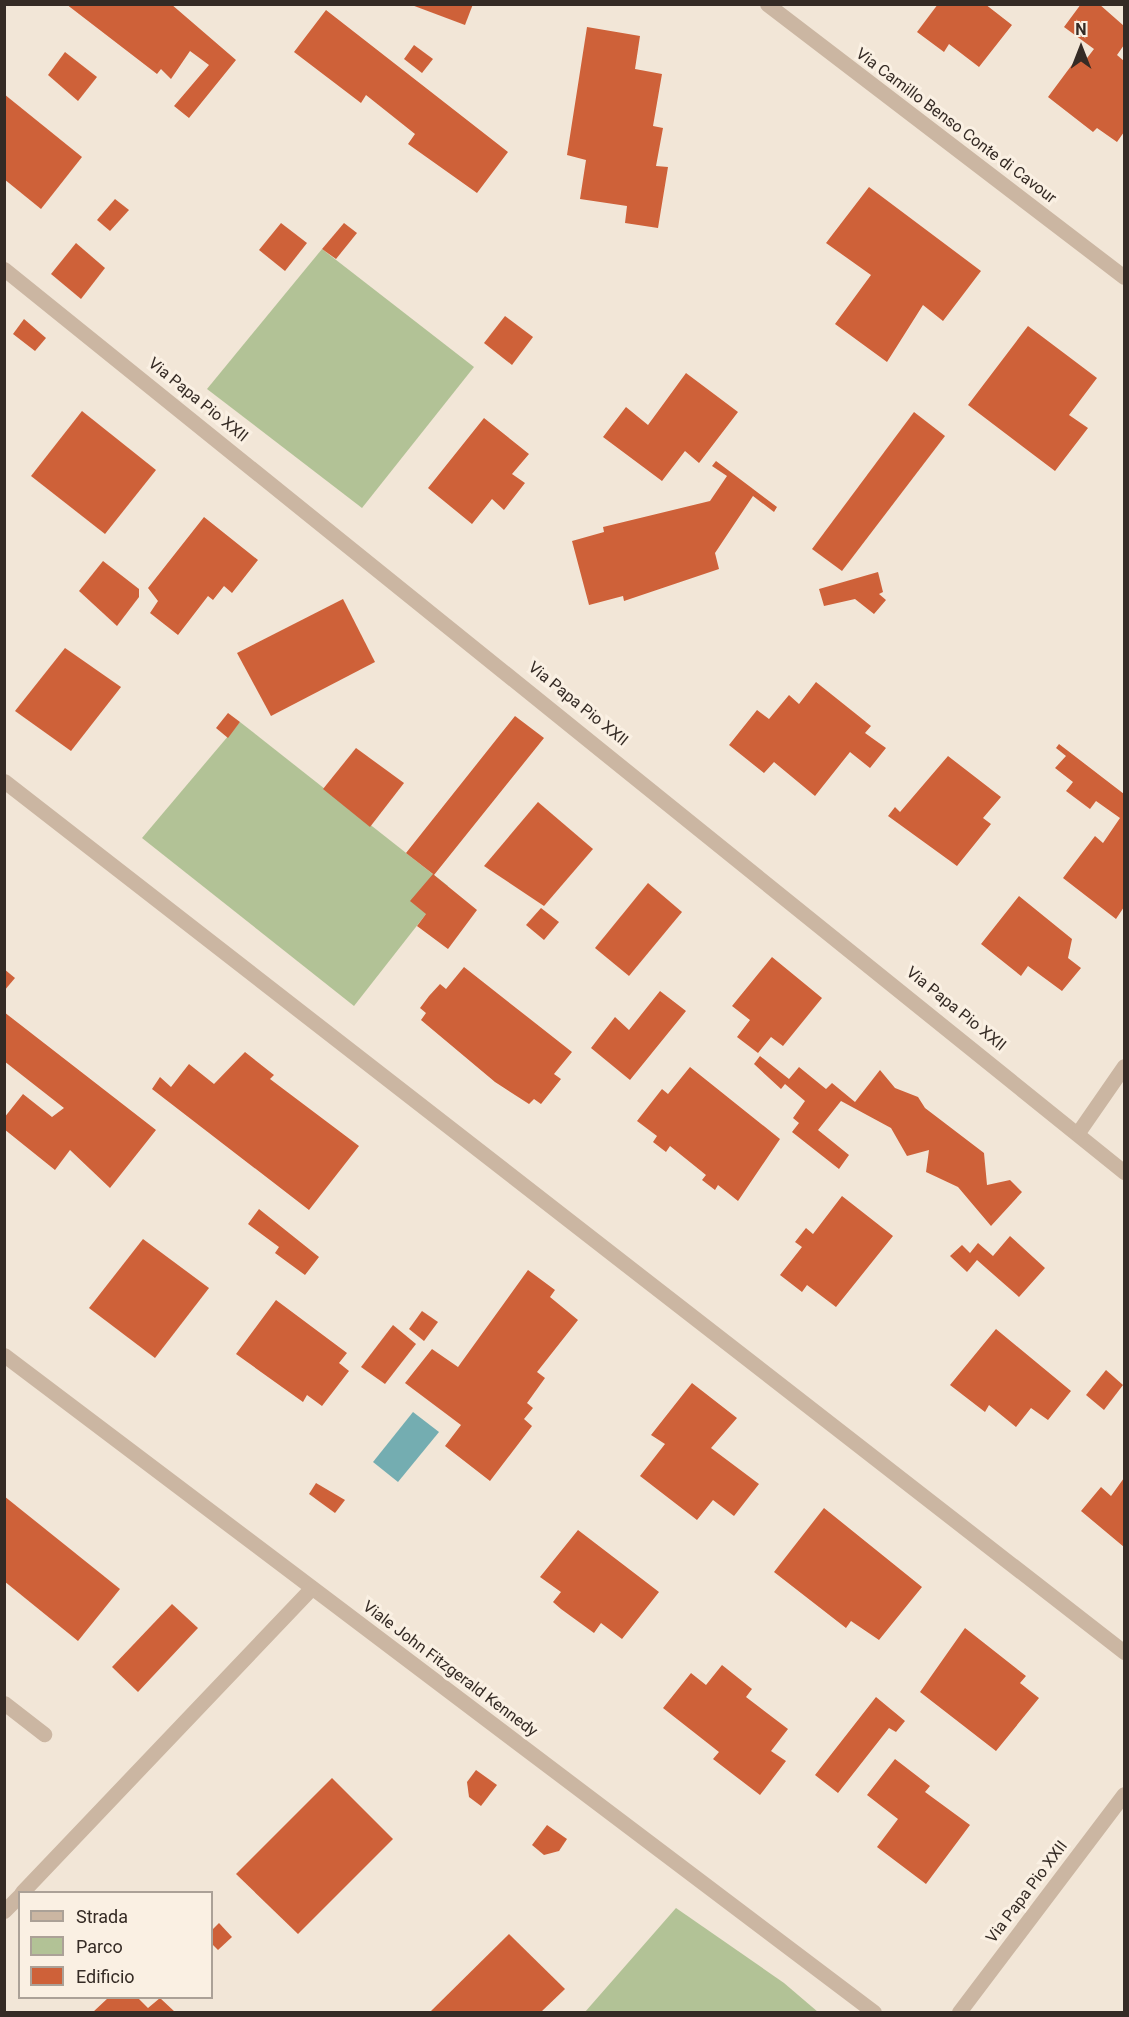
<!DOCTYPE html>
<style>
body{margin:0}
#map{position:relative;width:1129px;height:2017px;overflow:hidden;background:#f2e6d7;font-family:Roboto,sans-serif}
div>[style]{position:absolute}
.green>*{inset:0;background:#b2c296}
.water>*{inset:0;background:#74adb1}
.building>*{inset:0;background:#ce6139}
.minor>*{height:15px;margin:-7.5px;padding:0 7.5px;transform-origin:7.5px;border-radius:7.5px;background:#cbb6a2}
.tertiary>*{height:15px;margin:-7.5px;padding:0 7.5px;transform-origin:7.5px;border-radius:7.5px;background:#cbb6a2}
span{translate:-50% -50%;white-space:nowrap;text-align:center;line-height:1.15;-webkit-text-stroke:6px #faf0e3;paint-order:stroke}
.street-label{font-size:16px;color:#352b25}
.frame{position:absolute;inset:0;border:6px solid #352b25;pointer-events:none}
.legend{position:absolute;left:18px;top:1891px;width:195px;height:108px;box-sizing:border-box;background:#faf0e3;border:2px solid #aba197;margin:0;padding:8px 10px;list-style:none;font-size:18px;color:#352b25}
.legend li{display:flex;align-items:center;gap:12px;height:30px}
.legend b{width:30px;border:2px solid #aba197}
.north{position:absolute;left:1051px;top:18px;width:60px;height:60px;-webkit-text-stroke:4px #faf0e3;paint-order:stroke;rotate:0deg;font-size:16px;font-weight:700;line-height:24px;text-align:center;color:#352b25}
.north::after{content:'';display:block;margin:auto;width:21px;height:27px;background:#352b25;clip-path:polygon(50% 0,100% 100%,50% 72%,0 100%)}
</style>
<div id="map">
<div class="green">
<i style="clip-path:polygon(322px 249px,474px 367px,362px 508px,207px 389px)"></i>
<i style="clip-path:polygon(240px 722px,448px 886px,354px 1006px,142px 838px)"></i>
<i style="clip-path:polygon(676px 1908px,784px 1983px,818px 2012px,585px 2012px)"></i>
</div>
<div class="water">
<i style="clip-path:polygon(413px 1412px,439px 1432px,398px 1482px,373px 1462px)"></i>
</div>
<div class="building">
<i style="clip-path:polygon(66px 4px,171px 4px,236px 60px,189px 118px,174px 106px,209px 65px,190px 51px,171px 79px,161px 69px,157px 74px)"></i>
<i style="clip-path:polygon(409px 4px,473px 4px,465px 25px)"></i>
<i style="clip-path:polygon(938px 4px,985px 4px,1012px 25px,979px 67px,949px 44px,944px 52px,917px 32px)"></i>
<i style="clip-path:polygon(1081px 4px,1099px 4px,1124px 26px,1124px 45px,1117px 55px,1124px 61px,1124px 132px,1117px 142px,1097px 128px,1093px 132px,1048px 97px,1077px 58px,1084px 62px,1094px 49px,1064px 27px)"></i>
<i style="clip-path:polygon(326px 10px,508px 152px,477px 193px,408px 144px,415px 134px,366px 95px,361px 103px,294px 52px)"></i>
<i style="clip-path:polygon(587px 27px,640px 36px,635px 69px,662px 74px,653px 126px,663px 128px,656px 166px,668px 167px,658px 228px,625px 223px,627px 206px,580px 199px,586px 160px,567px 155px)"></i>
<i style="clip-path:polygon(414px 45px,433px 59px,422px 73px,404px 59px)"></i>
<i style="clip-path:polygon(65px 52px,97px 77px,78px 101px,48px 75px)"></i>
<i style="clip-path:polygon(4px 94px,82px 157px,41px 209px,4px 179px)"></i>
<i style="clip-path:polygon(869px 187px,981px 271px,943px 321px,923px 305px,887px 362px,835px 324px,871px 275px,826px 243px)"></i>
<i style="clip-path:polygon(115px 199px,129px 210px,110px 231px,97px 220px)"></i>
<i style="clip-path:polygon(281px 223px,307px 243px,285px 271px,259px 250px)"></i>
<i style="clip-path:polygon(344px 223px,357px 233px,336px 259px,322px 249px)"></i>
<i style="clip-path:polygon(76px 243px,105px 268px,81px 299px,51px 274px)"></i>
<i style="clip-path:polygon(505px 316px,533px 337px,512px 365px,484px 343px)"></i>
<i style="clip-path:polygon(24px 319px,46px 338px,35px 351px,13px 334px)"></i>
<i style="clip-path:polygon(1028px 326px,1097px 378px,1069px 415px,1088px 428px,1055px 471px,968px 405px)"></i>
<i style="clip-path:polygon(686px 373px,738px 412px,699px 463px,685px 451px,662px 481px,603px 437px,626px 407px,648px 425px)"></i>
<i style="clip-path:polygon(82px 411px,156px 470px,105px 534px,31px 476px)"></i>
<i style="clip-path:polygon(914px 412px,945px 436px,842px 571px,812px 549px)"></i>
<i style="clip-path:polygon(484px 418px,529px 454px,512px 474px,525px 483px,504px 510px,492px 499px,472px 524px,428px 488px)"></i>
<i style="clip-path:polygon(716px 461px,777px 507px,774px 512px,753px 496px,715px 553px,719px 569px,624px 601px,623px 596px,589px 605px,572px 541px,604px 532px,603px 527px,710px 501px,727px 476px,712px 466px)"></i>
<i style="clip-path:polygon(204px 517px,258px 560px,232px 593px,224px 586px,213px 600px,208px 596px,178px 635px,150px 613px,158px 601px,148px 588px)"></i>
<i style="clip-path:polygon(103px 561px,139px 589px,139px 597px,117px 626px,79px 591px)"></i>
<i style="clip-path:polygon(878px 572px,883px 592px,879px 594px,886px 600px,874px 614px,855px 599px,824px 606px,819px 589px)"></i>
<i style="clip-path:polygon(343px 599px,375px 662px,271px 716px,237px 653px)"></i>
<i style="clip-path:polygon(65px 648px,121px 687px,71px 751px,15px 711px)"></i>
<i style="clip-path:polygon(816px 682px,871px 726px,865px 733px,886px 748px,870px 768px,850px 752px,815px 796px,774px 762px,764px 773px,729px 745px,757px 710px,769px 719px,789px 695px,799px 704px)"></i>
<i style="clip-path:polygon(228px 713px,240px 722px,228px 738px,216px 728px)"></i>
<i style="clip-path:polygon(515px 716px,544px 738px,434px 875px,477px 910px,448px 949px,417px 926px,426px 914px,410px 901px,433px 874px,406px 853px)"></i>
<i style="clip-path:polygon(1059px 744px,1124px 794px,1124px 907px,1116px 919px,1063px 878px,1095px 836px,1103px 843px,1120px 818px,1096px 801px,1090px 809px,1066px 791px,1073px 782px,1055px 768px,1066px 756px,1056px 748px)"></i>
<i style="clip-path:polygon(356px 748px,404px 783px,370px 827px,323px 789px)"></i>
<i style="clip-path:polygon(948px 756px,1001px 797px,983px 818px,991px 824px,957px 866px,888px 816px,895px 807px,900px 812px)"></i>
<i style="clip-path:polygon(538px 802px,593px 849px,544px 906px,484px 866px)"></i>
<i style="clip-path:polygon(648px 883px,682px 912px,629px 976px,595px 948px)"></i>
<i style="clip-path:polygon(1019px 896px,1072px 939px,1068px 958px,1081px 968px,1062px 991px,1028px 966px,1021px 976px,981px 944px)"></i>
<i style="clip-path:polygon(541px 908px,559px 922px,544px 940px,526px 925px)"></i>
<i style="clip-path:polygon(772px 957px,822px 998px,783px 1046px,771px 1037px,758px 1053px,737px 1037px,750px 1020px,732px 1006px)"></i>
<i style="clip-path:polygon(464px 967px,572px 1052px,554px 1074px,561px 1079px,541px 1104px,534px 1099px,529px 1104px,495px 1082px,421px 1020px,426px 1013px,420px 1008px,429px 996px,440px 984px,446px 989px)"></i>
<i style="clip-path:polygon(4px 969px,15px 978px,4px 991px)"></i>
<i style="clip-path:polygon(660px 991px,686px 1011px,630px 1080px,591px 1048px,615px 1017px,629px 1030px)"></i>
<i style="clip-path:polygon(4px 1012px,156px 1130px,110px 1188px,70px 1150px,55px 1170px,4px 1129px,4px 1118px,23px 1094px,52px 1117px,64px 1108px,4px 1061px)"></i>
<i style="clip-path:polygon(245px 1052px,274px 1075px,270px 1079px,359px 1146px,309px 1210px,152px 1089px,160px 1077px,171px 1087px,189px 1064px,214px 1084px)"></i>
<i style="clip-path:polygon(760px 1056px,789px 1079px,799px 1067px,826px 1089px,832px 1083px,855px 1102px,880px 1070px,895px 1088px,918px 1097px,925px 1108px,984px 1153px,987px 1185px,1010px 1180px,1022px 1192px,991px 1226px,958px 1187px,926px 1172px,929px 1150px,907px 1156px,891px 1128px,841px 1101px,818px 1130px,849px 1155px,839px 1169px,792px 1132px,799px 1123px,793px 1118px,805px 1101px,785px 1084px,781px 1089px,754px 1064px)"></i>
<i style="clip-path:polygon(690px 1067px,780px 1139px,738px 1201px,718px 1185px,715px 1190px,702px 1180px,706px 1175px,670px 1146px,666px 1152px,653px 1142px,657px 1136px,637px 1121px,662px 1089px,668px 1094px)"></i>
<i style="clip-path:polygon(842px 1196px,893px 1236px,836px 1307px,807px 1285px,802px 1292px,780px 1275px,802px 1247px,795px 1242px,806px 1228px,813px 1234px)"></i>
<i style="clip-path:polygon(259px 1209px,319px 1257px,305px 1275px,275px 1253px,279px 1247px,248px 1224px)"></i>
<i style="clip-path:polygon(1010px 1236px,1045px 1268px,1019px 1297px,977px 1260px,967px 1272px,950px 1256px,962px 1245px,970px 1253px,978px 1243px,993px 1256px)"></i>
<i style="clip-path:polygon(143px 1239px,209px 1288px,155px 1358px,89px 1308px)"></i>
<i style="clip-path:polygon(528px 1270px,555px 1290px,550px 1297px,578px 1320px,537px 1372px,545px 1378px,527px 1403px,533px 1408px,524px 1419px,532px 1426px,490px 1481px,445px 1446px,461px 1425px,405px 1383px,432px 1349px,458px 1367px)"></i>
<i style="clip-path:polygon(276px 1300px,347px 1353px,339px 1363px,349px 1371px,322px 1406px,307px 1395px,303px 1402px,236px 1354px)"></i>
<i style="clip-path:polygon(422px 1311px,438px 1322px,424px 1341px,409px 1329px)"></i>
<i style="clip-path:polygon(393px 1325px,416px 1344px,385px 1384px,361px 1367px)"></i>
<i style="clip-path:polygon(996px 1329px,1071px 1391px,1048px 1420px,1031px 1408px,1016px 1427px,989px 1405px,985px 1412px,950px 1385px)"></i>
<i style="clip-path:polygon(1106px 1370px,1123px 1385px,1104px 1410px,1086px 1395px)"></i>
<i style="clip-path:polygon(692px 1383px,737px 1418px,711px 1448px,759px 1484px,734px 1516px,713px 1500px,697px 1520px,640px 1476px,665px 1444px,651px 1435px)"></i>
<i style="clip-path:polygon(1124px 1478px,1124px 1547px,1081px 1511px,1101px 1487px,1111px 1496px)"></i>
<i style="clip-path:polygon(316px 1483px,345px 1500px,335px 1513px,309px 1494px)"></i>
<i style="clip-path:polygon(4px 1496px,120px 1589px,78px 1641px,4px 1581px)"></i>
<i style="clip-path:polygon(824px 1508px,922px 1587px,879px 1640px,851px 1621px,846px 1628px,774px 1572px)"></i>
<i style="clip-path:polygon(578px 1530px,659px 1592px,622px 1639px,601px 1623px,594px 1633px,561px 1609px,553px 1602px,561px 1592px,540px 1577px)"></i>
<i style="clip-path:polygon(172px 1604px,198px 1628px,138px 1692px,112px 1667px)"></i>
<i style="clip-path:polygon(965px 1628px,1026px 1676px,1020px 1683px,1039px 1698px,996px 1751px,920px 1692px)"></i>
<i style="clip-path:polygon(722px 1665px,752px 1689px,746px 1697px,788px 1729px,771px 1751px,786px 1761px,760px 1795px,713px 1759px,719px 1752px,663px 1708px,691px 1673px,706px 1685px)"></i>
<i style="clip-path:polygon(876px 1697px,905px 1721px,896px 1732px,889px 1728px,838px 1793px,815px 1775px)"></i>
<i style="clip-path:polygon(895px 1759px,930px 1786px,925px 1792px,970px 1825px,926px 1884px,877px 1847px,898px 1819px,867px 1795px)"></i>
<i style="clip-path:polygon(476px 1770px,497px 1785px,481px 1806px,469px 1797px,467px 1782px)"></i>
<i style="clip-path:polygon(332px 1778px,393px 1839px,298px 1934px,236px 1874px)"></i>
<i style="clip-path:polygon(547px 1825px,567px 1839px,559px 1851px,544px 1855px,532px 1845px)"></i>
<i style="clip-path:polygon(219px 1923px,232px 1937px,218px 1950px,212px 1944px,212px 1930px)"></i>
<i style="clip-path:polygon(509px 1934px,565px 1989px,541px 2012px,430px 2012px)"></i>
<i style="clip-path:polygon(108px 1998px,138px 1998px,148px 2008px,160px 1998px,175px 2012px,93px 2012px)"></i>
</div>
<div class="minor">
<i style="left:4px;top:269px;width:1439px;rotate:38.88deg"></i>
<i style="left:4px;top:781px;width:1419px;rotate:37.87deg"></i>
<i style="left:1079px;top:1131px;width:79px;rotate:-55.3deg"></i>
<i style="left:4px;top:1355px;width:1090px;rotate:37.06deg"></i>
<i style="left:4px;top:1703px;width:51px;rotate:37.8deg"></i>
<i style="left:22px;top:1892px;width:420px;rotate:-46.4deg"></i>
<i style="left:4px;top:1911px;width:23px;rotate:-45deg"></i>
<i style="left:959px;top:2012px;width:273px;rotate:-52.9deg"></i>
</div>
<div class="tertiary">
<i style="left:767px;top:4px;width:449px;rotate:37.4deg"></i>
</div>
<div class="street-label">
<span style="left:956px;top:126px;rotate:37deg">Via Camillo Benso Conte di Cavour</span>
<span style="left:198px;top:400px;rotate:39deg">Via Papa Pio XXII</span>
<span style="left:578px;top:704px;rotate:39deg">Via Papa Pio XXII</span>
<span style="left:956px;top:1009px;rotate:39deg">Via Papa Pio XXII</span>
<span style="left:450px;top:1669px;rotate:37deg">Viale John Fitzgerald Kennedy</span>
<span style="left:1027px;top:1892px;rotate:-53deg">Via Papa Pio XXII</span>
</div>
<div class="frame"></div>
<ul class="legend">
<li><b style="height:8px;background:#cbb6a2"></b>Strada</li>
<li><b style="height:16px;background:#b2c296"></b>Parco</li>
<li><b style="height:16px;background:#ce6139"></b>Edificio</li>
</ul>
<div class="north">N</div>
</div>
